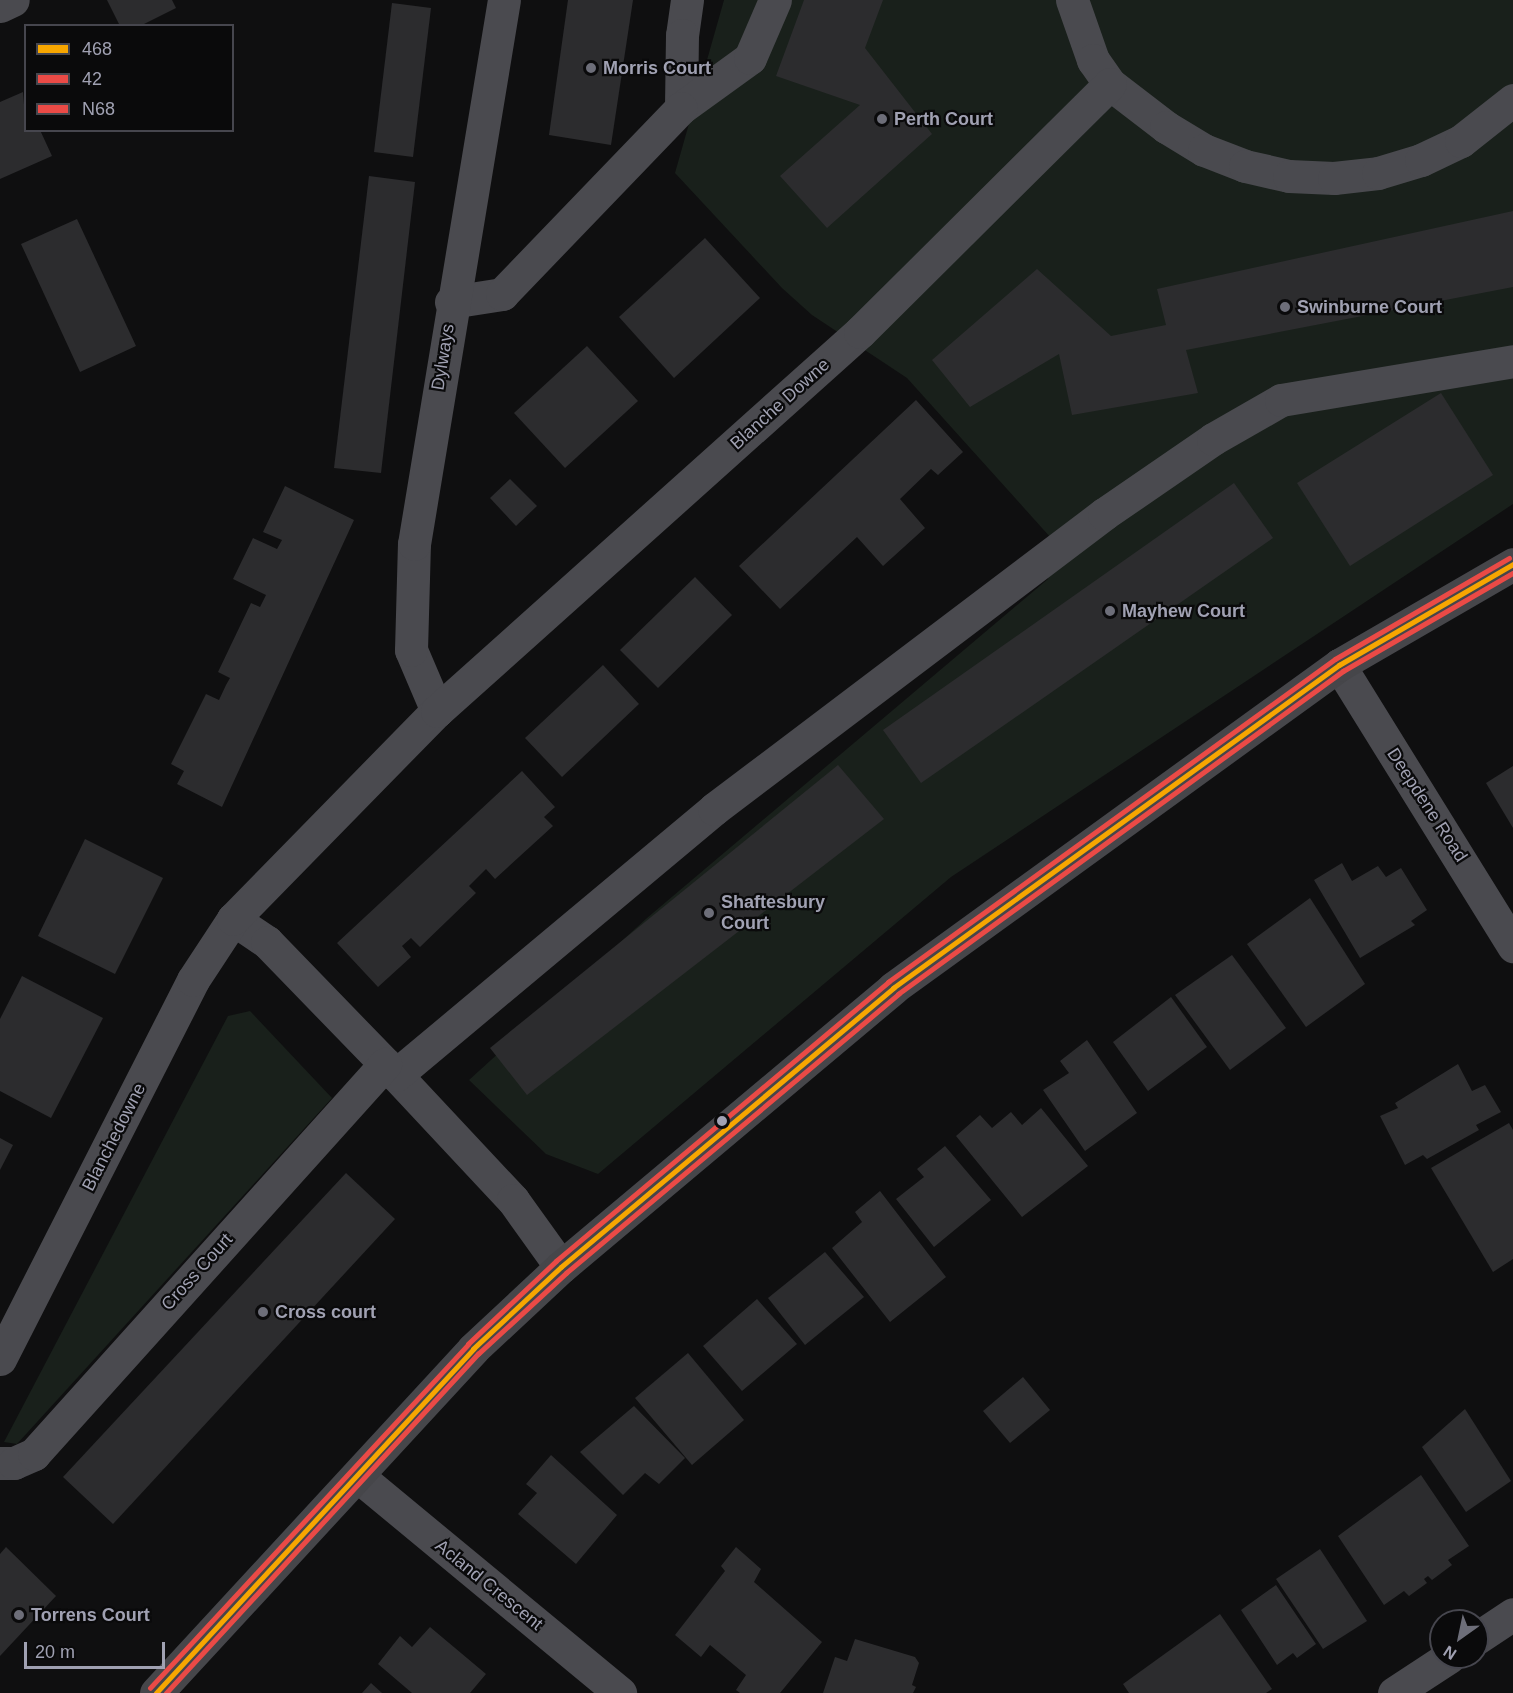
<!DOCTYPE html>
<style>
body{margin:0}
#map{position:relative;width:1513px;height:1693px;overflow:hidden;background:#0f0f10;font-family:Arial,sans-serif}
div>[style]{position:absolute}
.green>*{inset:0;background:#19201b}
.building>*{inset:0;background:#2c2c2e}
.minor>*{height:33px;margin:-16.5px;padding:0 16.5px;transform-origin:16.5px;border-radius:16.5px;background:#4a4a4f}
.major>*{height:33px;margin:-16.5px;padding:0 16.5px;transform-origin:16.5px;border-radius:16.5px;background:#46464a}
.bus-1>*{height:4.5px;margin:-2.25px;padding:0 2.25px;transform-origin:2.25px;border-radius:2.25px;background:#f7a600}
.bus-2>*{height:4.5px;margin:-2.25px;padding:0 2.25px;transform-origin:2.25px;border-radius:2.25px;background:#ea4a46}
.bus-3>*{height:4.5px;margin:-2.25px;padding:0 2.25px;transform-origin:2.25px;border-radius:2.25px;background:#ea4a46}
.dots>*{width:16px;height:16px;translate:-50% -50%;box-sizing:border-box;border:3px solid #0a0a0b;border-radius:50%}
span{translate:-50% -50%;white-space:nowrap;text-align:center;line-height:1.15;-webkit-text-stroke:4.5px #0a0a0b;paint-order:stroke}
.poi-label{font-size:18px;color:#a0a1b2;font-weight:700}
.left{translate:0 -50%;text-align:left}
.street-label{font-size:18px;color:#a0a1b2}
.legend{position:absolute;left:24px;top:24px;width:210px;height:108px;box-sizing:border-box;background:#0a0a0b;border:2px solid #46464e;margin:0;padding:8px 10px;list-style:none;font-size:18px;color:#a0a1b2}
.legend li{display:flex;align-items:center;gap:12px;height:30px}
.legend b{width:30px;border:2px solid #46464e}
.north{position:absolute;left:1429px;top:1609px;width:60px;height:60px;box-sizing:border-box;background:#0a0a0b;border:2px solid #46464e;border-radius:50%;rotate:213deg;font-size:16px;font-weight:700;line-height:24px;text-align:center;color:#a0a1b2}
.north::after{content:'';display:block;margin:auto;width:21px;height:27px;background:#6d6e79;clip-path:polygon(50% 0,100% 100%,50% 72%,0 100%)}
.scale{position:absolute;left:24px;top:1642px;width:141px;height:27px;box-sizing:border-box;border:3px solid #a0a1b2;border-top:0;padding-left:8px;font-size:18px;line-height:21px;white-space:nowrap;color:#a0a1b2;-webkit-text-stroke:4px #0a0a0b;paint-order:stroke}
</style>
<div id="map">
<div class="green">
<i style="clip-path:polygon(724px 0,1513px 0,1513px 504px,951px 877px,598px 1174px,546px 1154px,469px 1080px,647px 918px,1048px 579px,1051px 538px,907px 378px,812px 315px,782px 288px,675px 173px)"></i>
<i style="clip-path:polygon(250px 1011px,332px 1098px,17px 1444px,4px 1442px,228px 1016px)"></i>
</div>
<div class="building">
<i style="clip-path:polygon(107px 0,172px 0,176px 8px,140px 26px,120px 26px)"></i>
<i style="clip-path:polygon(568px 0,633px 0,611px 145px,549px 135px)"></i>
<i style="clip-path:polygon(804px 0,883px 0,865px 48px,932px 134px,827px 228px,780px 176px,860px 105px,776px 76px)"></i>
<i style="clip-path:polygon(392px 3px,431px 8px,413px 157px,374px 152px)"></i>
<i style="clip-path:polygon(23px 92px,26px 130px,40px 130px,52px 156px,0 179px,0 102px)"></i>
<i style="clip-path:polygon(369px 176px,415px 182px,381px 473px,334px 468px)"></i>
<i style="clip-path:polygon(1513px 211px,1513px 287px,1186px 350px,1198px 393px,1072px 415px,1059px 354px,970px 407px,932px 360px,1037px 269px,1111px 336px,1166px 325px,1157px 289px)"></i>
<i style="clip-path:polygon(77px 219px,136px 346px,80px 372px,21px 244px)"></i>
<i style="clip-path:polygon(705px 238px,760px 298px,674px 378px,619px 317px)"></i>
<i style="clip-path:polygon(587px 346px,638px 401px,565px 468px,514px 413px)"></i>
<i style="clip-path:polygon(1441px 393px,1493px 475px,1350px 566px,1297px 483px)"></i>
<i style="clip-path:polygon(916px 400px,963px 452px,938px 475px,931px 469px,900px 499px,925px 528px,883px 566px,857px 537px,780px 609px,739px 566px)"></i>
<i style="clip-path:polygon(510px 479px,537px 506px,516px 526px,490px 498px)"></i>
<i style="clip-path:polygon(1234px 483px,1273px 538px,921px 783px,883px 730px)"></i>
<i style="clip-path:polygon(285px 486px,354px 520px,222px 807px,177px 784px,184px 771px,171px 764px,206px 694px,219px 700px,226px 685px,230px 678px,218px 672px,251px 603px,260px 607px,266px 595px,233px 579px,253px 538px,277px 549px,282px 540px,263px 532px)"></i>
<i style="clip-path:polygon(695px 577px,732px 615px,658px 688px,620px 650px)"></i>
<i style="clip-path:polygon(603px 665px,639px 704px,562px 777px,525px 738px)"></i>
<i style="clip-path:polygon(838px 765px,884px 819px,527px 1095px,490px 1048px)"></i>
<i style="clip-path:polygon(1513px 766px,1513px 828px,1486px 783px)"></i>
<i style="clip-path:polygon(522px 771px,555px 807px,544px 817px,553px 826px,495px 879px,486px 869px,469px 886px,476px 893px,420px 947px,411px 938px,402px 946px,411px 957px,378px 987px,337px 943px)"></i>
<i style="clip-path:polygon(85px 839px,163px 878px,115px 974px,38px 936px)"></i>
<i style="clip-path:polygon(1342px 863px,1352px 881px,1378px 866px,1386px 877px,1401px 868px,1427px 910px,1411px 921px,1415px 925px,1360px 958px,1314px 880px)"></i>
<i style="clip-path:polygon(1310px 898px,1365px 984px,1306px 1027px,1247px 944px)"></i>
<i style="clip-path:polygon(1232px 955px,1286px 1028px,1230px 1070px,1175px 995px)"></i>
<i style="clip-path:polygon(22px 976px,103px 1018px,51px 1118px,0 1091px,0 1019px)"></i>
<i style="clip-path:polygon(1171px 997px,1207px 1047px,1148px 1091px,1113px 1042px)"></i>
<i style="clip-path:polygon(1087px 1040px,1137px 1113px,1085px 1151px,1043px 1090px,1069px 1073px,1060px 1061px)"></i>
<i style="clip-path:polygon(1458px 1064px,1472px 1091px,1485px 1085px,1501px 1112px,1476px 1125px,1479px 1130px,1427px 1159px,1423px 1155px,1405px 1165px,1380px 1116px,1398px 1108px,1395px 1103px)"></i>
<i style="clip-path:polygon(1041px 1108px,1088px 1166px,1022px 1217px,956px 1136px,980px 1115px,992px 1128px,1011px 1112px,1022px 1125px)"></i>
<i style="clip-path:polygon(1509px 1123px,1513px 1130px,1513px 1259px,1493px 1272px,1431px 1168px)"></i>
<i style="clip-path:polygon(0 1138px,13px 1145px,0 1170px)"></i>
<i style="clip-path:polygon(945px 1146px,991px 1200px,934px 1247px,896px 1199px,924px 1177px,917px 1169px)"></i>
<i style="clip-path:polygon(346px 1173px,395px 1219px,113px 1524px,63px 1477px)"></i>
<i style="clip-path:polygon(880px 1191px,946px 1277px,890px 1322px,832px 1248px,862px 1222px,855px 1212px)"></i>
<i style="clip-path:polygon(825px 1252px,864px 1297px,805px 1345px,768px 1298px)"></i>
<i style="clip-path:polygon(757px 1299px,797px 1344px,742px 1391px,703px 1346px)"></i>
<i style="clip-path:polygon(688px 1353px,744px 1420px,692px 1465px,635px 1398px)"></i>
<i style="clip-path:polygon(1023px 1377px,1050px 1410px,1010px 1443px,983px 1411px)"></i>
<i style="clip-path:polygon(634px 1406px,685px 1458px,659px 1484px,645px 1473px,623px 1495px,580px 1452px)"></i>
<i style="clip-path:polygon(1465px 1409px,1511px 1481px,1466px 1512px,1422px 1447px)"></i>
<i style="clip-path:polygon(551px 1455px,617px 1515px,576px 1564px,518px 1514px,537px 1493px,526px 1484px)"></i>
<i style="clip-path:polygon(1421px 1475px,1469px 1546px,1448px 1560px,1452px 1565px,1432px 1580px,1428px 1576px,1424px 1579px,1427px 1583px,1409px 1596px,1404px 1591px,1384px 1605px,1338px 1536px)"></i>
<i style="clip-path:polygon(6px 1547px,56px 1596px,0 1656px,0 1554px)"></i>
<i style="clip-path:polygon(736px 1547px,761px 1569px,754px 1582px,822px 1642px,780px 1693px,740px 1693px,736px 1690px,746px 1675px,710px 1645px,701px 1657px,675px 1635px,725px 1571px,721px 1566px)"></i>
<i style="clip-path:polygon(1320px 1549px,1367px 1621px,1323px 1649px,1276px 1579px)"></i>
<i style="clip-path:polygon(1276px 1585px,1316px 1644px,1297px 1658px,1293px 1653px,1277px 1665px,1241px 1610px)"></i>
<i style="clip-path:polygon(1220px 1614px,1272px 1689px,1266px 1693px,1129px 1693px,1123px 1684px)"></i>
<i style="clip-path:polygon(430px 1627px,486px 1674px,470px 1693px,412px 1693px,378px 1664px,400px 1636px,412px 1647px)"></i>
<i style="clip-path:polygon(855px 1639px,915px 1657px,919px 1663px,912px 1685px,916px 1687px,913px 1693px,823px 1693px,835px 1657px,847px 1661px)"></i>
<i style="clip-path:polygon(371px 1683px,382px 1693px,362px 1693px)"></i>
</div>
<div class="minor">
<i style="left:687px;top:0;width:35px;rotate:98deg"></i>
<i style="left:682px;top:35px;width:73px;rotate:90.8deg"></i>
<i style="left:681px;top:108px;width:85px;rotate:-35.9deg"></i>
<i style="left:750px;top:58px;width:63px;rotate:-66.7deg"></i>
<i style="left:1072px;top:0;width:64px;rotate:70.7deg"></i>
<i style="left:1093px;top:60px;width:29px;rotate:55deg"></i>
<i style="left:1110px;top:84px;width:71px;rotate:37.5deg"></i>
<i style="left:1166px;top:127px;width:44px;rotate:31.2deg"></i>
<i style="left:1204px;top:150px;width:44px;rotate:21.3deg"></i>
<i style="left:1245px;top:166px;width:45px;rotate:12.8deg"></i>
<i style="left:1289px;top:176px;width:45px;rotate:2.5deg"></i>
<i style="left:1334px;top:178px;width:44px;rotate:-6.5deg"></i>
<i style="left:1378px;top:173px;width:45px;rotate:-16.8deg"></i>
<i style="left:1421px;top:160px;width:44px;rotate:-25.4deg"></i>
<i style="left:1461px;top:141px;width:66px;rotate:-38.3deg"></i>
<i style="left:0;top:6px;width:14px;rotate:-25deg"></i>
<i style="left:451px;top:302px;width:52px;rotate:-8.9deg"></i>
<i style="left:502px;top:294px;width:258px;rotate:-46.1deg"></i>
<i style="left:1339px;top:665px;width:331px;rotate:58.2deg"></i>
<i style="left:437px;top:711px;width:66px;rotate:-113.1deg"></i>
<i style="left:411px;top:650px;width:106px;rotate:-88.4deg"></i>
<i style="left:414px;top:544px;width:551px;rotate:-80.61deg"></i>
<i style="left:233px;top:919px;width:41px;rotate:34.1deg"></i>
<i style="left:267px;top:942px;width:185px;rotate:45.9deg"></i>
<i style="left:396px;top:1075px;width:171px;rotate:46.9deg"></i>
<i style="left:513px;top:1200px;width:82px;rotate:54.4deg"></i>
<i style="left:396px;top:1075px;width:415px;rotate:-39.9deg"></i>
<i style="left:714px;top:809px;width:489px;rotate:-37.1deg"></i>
<i style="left:1104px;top:514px;width:132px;rotate:-34.5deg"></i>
<i style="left:1213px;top:439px;width:78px;rotate:-29.8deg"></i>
<i style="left:1281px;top:400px;width:235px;rotate:-9.5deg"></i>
<i style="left:0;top:1359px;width:425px;rotate:-63deg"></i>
<i style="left:193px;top:980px;width:73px;rotate:-56.7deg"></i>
<i style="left:233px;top:919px;width:291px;rotate:-45.6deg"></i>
<i style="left:437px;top:711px;width:568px;rotate:-41.86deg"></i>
<i style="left:860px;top:332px;width:352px;rotate:-44.8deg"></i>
<i style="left:0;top:1463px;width:14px"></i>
<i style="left:14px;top:1463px;width:22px;rotate:-24deg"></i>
<i style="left:34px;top:1454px;width:525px;rotate:-48.01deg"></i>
<i style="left:359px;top:1477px;width:339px;rotate:39.6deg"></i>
<i style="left:1477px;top:1638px;width:43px;rotate:-33.7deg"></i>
<i style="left:1394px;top:1693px;width:66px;rotate:-33.2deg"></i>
</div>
<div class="major">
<i style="left:156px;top:1693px;width:468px;rotate:-47.3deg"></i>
<i style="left:473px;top:1349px;width:120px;rotate:-43deg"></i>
<i style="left:561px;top:1267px;width:434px;rotate:-40deg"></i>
<i style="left:893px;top:988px;width:551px;rotate:-35.91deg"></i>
<i style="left:1339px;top:665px;width:201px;rotate:-30.1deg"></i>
</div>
<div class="bus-1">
<i style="left:156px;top:1693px;width:468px;rotate:-47.3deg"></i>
<i style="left:473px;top:1349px;width:120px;rotate:-43deg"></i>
<i style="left:561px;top:1267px;width:434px;rotate:-40deg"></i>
<i style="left:893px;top:988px;width:551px;rotate:-35.91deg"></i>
<i style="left:1339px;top:665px;width:201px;rotate:-30.1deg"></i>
</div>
<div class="bus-2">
<i style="left:166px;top:1693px;width:461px;rotate:-47.4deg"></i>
<i style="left:478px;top:1354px;width:120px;rotate:-42.6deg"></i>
<i style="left:566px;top:1273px;width:434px;rotate:-40deg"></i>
<i style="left:898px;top:994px;width:550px;rotate:-35.97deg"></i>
<i style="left:1343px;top:671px;width:196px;rotate:-30deg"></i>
</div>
<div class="bus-3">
<i style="left:150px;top:1688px;width:468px;rotate:-47.2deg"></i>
<i style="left:468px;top:1344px;width:121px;rotate:-43.3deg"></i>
<i style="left:556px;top:1261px;width:434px;rotate:-40deg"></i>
<i style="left:888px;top:982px;width:551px;rotate:-35.85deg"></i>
<i style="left:1335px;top:659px;width:201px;rotate:-30.1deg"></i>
</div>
<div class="dots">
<i style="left:591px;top:68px;background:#6d6e79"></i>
<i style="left:882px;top:119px;background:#6d6e79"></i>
<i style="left:1285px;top:307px;background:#6d6e79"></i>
<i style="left:1110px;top:611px;background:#6d6e79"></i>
<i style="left:709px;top:913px;background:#6d6e79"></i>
<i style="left:722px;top:1121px;background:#a0a1b2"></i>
<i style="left:263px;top:1312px;background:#6d6e79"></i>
<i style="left:19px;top:1615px;background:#6d6e79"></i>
</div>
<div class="poi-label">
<span class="left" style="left:603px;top:68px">Morris Court</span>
<span class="left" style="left:894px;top:119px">Perth Court</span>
<span class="left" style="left:1297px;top:307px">Swinburne Court</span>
<span class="left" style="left:1122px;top:611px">Mayhew Court</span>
<span class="left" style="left:721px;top:913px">Shaftesbury<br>Court</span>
<span class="left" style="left:275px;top:1312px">Cross court</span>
<span class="left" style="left:31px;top:1615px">Torrens Court</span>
</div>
<div class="street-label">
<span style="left:443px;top:357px;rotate:-81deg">Dylways</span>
<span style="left:780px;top:404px;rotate:-42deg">Blanche Downe</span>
<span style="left:1427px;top:805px;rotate:57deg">Deepdene Road</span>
<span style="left:114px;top:1137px;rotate:-63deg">Blanchedowne</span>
<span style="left:197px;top:1272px;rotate:-48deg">Cross Court</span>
<span style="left:489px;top:1585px;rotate:39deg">Acland Crescent</span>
</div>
<ul class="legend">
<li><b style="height:8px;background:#f7a600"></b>468</li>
<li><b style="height:8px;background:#ea4a46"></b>42</li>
<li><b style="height:8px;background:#ea4a46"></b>N68</li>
</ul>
<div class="north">N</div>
<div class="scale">20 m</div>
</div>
